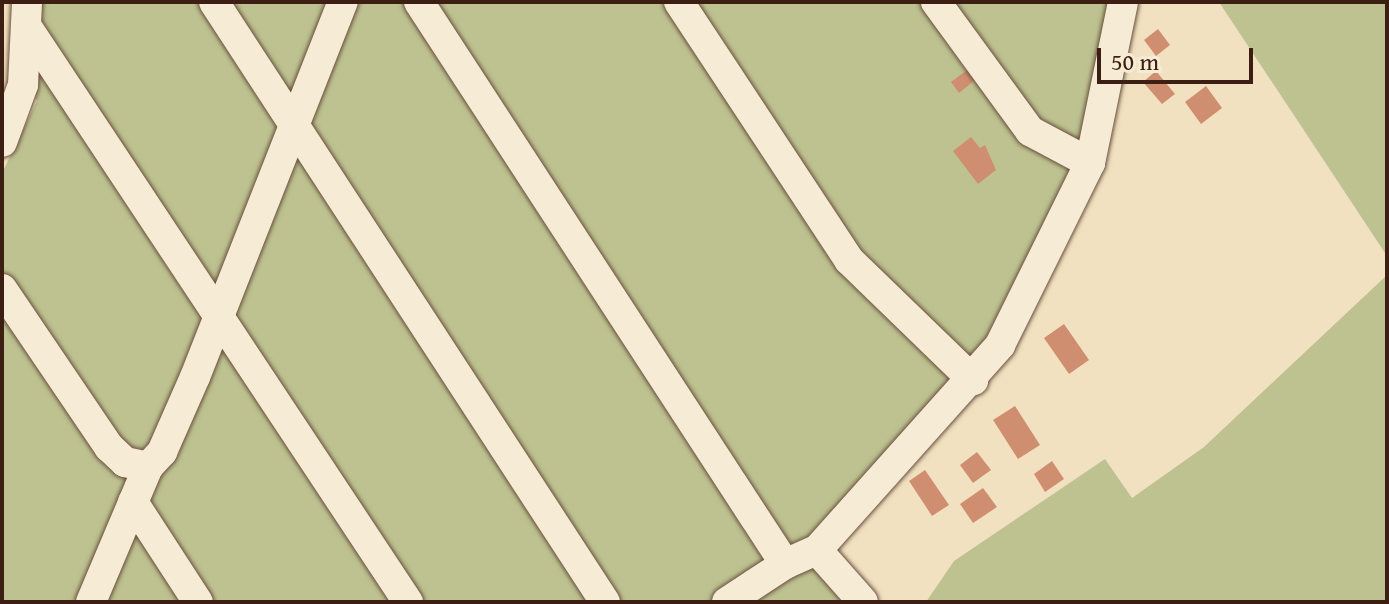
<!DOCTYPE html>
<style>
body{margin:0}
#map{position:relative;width:1389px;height:604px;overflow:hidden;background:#f1e1c0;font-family:"Gentium Book Plus",serif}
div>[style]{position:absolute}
.green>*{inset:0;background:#bdc290}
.building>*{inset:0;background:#d08e70}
.roads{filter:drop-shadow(0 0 2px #6a4f3e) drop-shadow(0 0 2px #6a4f3e)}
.minor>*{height:30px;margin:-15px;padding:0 15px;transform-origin:15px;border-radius:15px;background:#f6ecd6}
span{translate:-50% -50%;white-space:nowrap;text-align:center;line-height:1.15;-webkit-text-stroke:7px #f6ecd6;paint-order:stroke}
.frame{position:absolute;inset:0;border:4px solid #3d1e13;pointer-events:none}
.scale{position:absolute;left:1097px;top:48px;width:156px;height:36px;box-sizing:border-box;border:4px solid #3d1e13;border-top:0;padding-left:10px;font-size:24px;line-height:28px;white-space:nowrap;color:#3d1e13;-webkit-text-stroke:6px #f6ecd6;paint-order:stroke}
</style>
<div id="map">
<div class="green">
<i style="clip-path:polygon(29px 2px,1122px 2px,1071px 192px,988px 354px,803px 550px,857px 602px,2px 602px,2px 173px,37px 101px,24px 75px)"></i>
<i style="clip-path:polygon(1219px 2px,1387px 2px,1387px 256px)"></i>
<i style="clip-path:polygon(1387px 275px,1387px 602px,926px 602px,954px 561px,1105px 459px,1132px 498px,1204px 447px)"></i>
</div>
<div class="building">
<i style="clip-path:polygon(1158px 29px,1170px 45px,1156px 56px,1144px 40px)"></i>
<i style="clip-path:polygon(967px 70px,975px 80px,959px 93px,951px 82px)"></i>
<i style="clip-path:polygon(1156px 71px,1175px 94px,1162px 104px,1143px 82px)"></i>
<i style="clip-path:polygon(1206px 86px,1222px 108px,1201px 124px,1185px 102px)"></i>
<i style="clip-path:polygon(971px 137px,980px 148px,985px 145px,996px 170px,978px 184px,953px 151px)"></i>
<i style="clip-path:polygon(1064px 324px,1089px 360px,1069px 374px,1044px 338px)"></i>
<i style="clip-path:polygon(1015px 406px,1040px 445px,1018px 459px,993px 420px)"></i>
<i style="clip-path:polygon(977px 452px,991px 470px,973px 483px,960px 465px)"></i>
<i style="clip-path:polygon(1052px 461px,1064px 479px,1045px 492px,1034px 474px)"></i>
<i style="clip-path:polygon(925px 470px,949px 505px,932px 516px,909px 481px)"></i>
<i style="clip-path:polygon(983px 488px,997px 507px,973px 523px,960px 504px)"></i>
</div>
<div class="roads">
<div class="minor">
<i style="left:214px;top:2px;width:716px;rotate:56.91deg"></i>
<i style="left:419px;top:2px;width:671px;rotate:56.93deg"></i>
<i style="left:679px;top:2px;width:309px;rotate:56.6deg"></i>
<i style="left:849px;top:260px;width:173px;rotate:44.1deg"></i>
<i style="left:936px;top:2px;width:160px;rotate:53.9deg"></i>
<i style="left:1030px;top:131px;width:68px;rotate:28.1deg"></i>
<i style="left:27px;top:27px;width:690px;rotate:56.47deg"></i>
<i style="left:2px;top:142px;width:61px;rotate:-69.8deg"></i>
<i style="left:23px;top:85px;width:83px;rotate:-87.2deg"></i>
<i style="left:2px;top:289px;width:191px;rotate:55.9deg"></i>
<i style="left:109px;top:447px;width:22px;rotate:43deg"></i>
<i style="left:125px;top:462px;width:24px;rotate:12deg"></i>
<i style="left:148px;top:467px;width:21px;rotate:-47deg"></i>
<i style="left:162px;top:452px;width:82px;rotate:-66.3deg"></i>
<i style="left:195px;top:377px;width:403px;rotate:-68.5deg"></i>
<i style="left:133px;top:502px;width:119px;rotate:57deg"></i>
<i style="left:817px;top:550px;width:69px;rotate:48.5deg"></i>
<i style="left:91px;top:602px;width:147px;rotate:-67.1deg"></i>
<i style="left:727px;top:602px;width:69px;rotate:-33.2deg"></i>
<i style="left:785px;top:564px;width:35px;rotate:-24deg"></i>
<i style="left:817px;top:550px;width:275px;rotate:-48.2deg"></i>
<i style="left:1000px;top:345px;width:203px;rotate:-63.7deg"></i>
<i style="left:1090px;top:163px;width:164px;rotate:-78.4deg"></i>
</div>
</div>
<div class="frame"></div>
<div class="scale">50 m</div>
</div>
